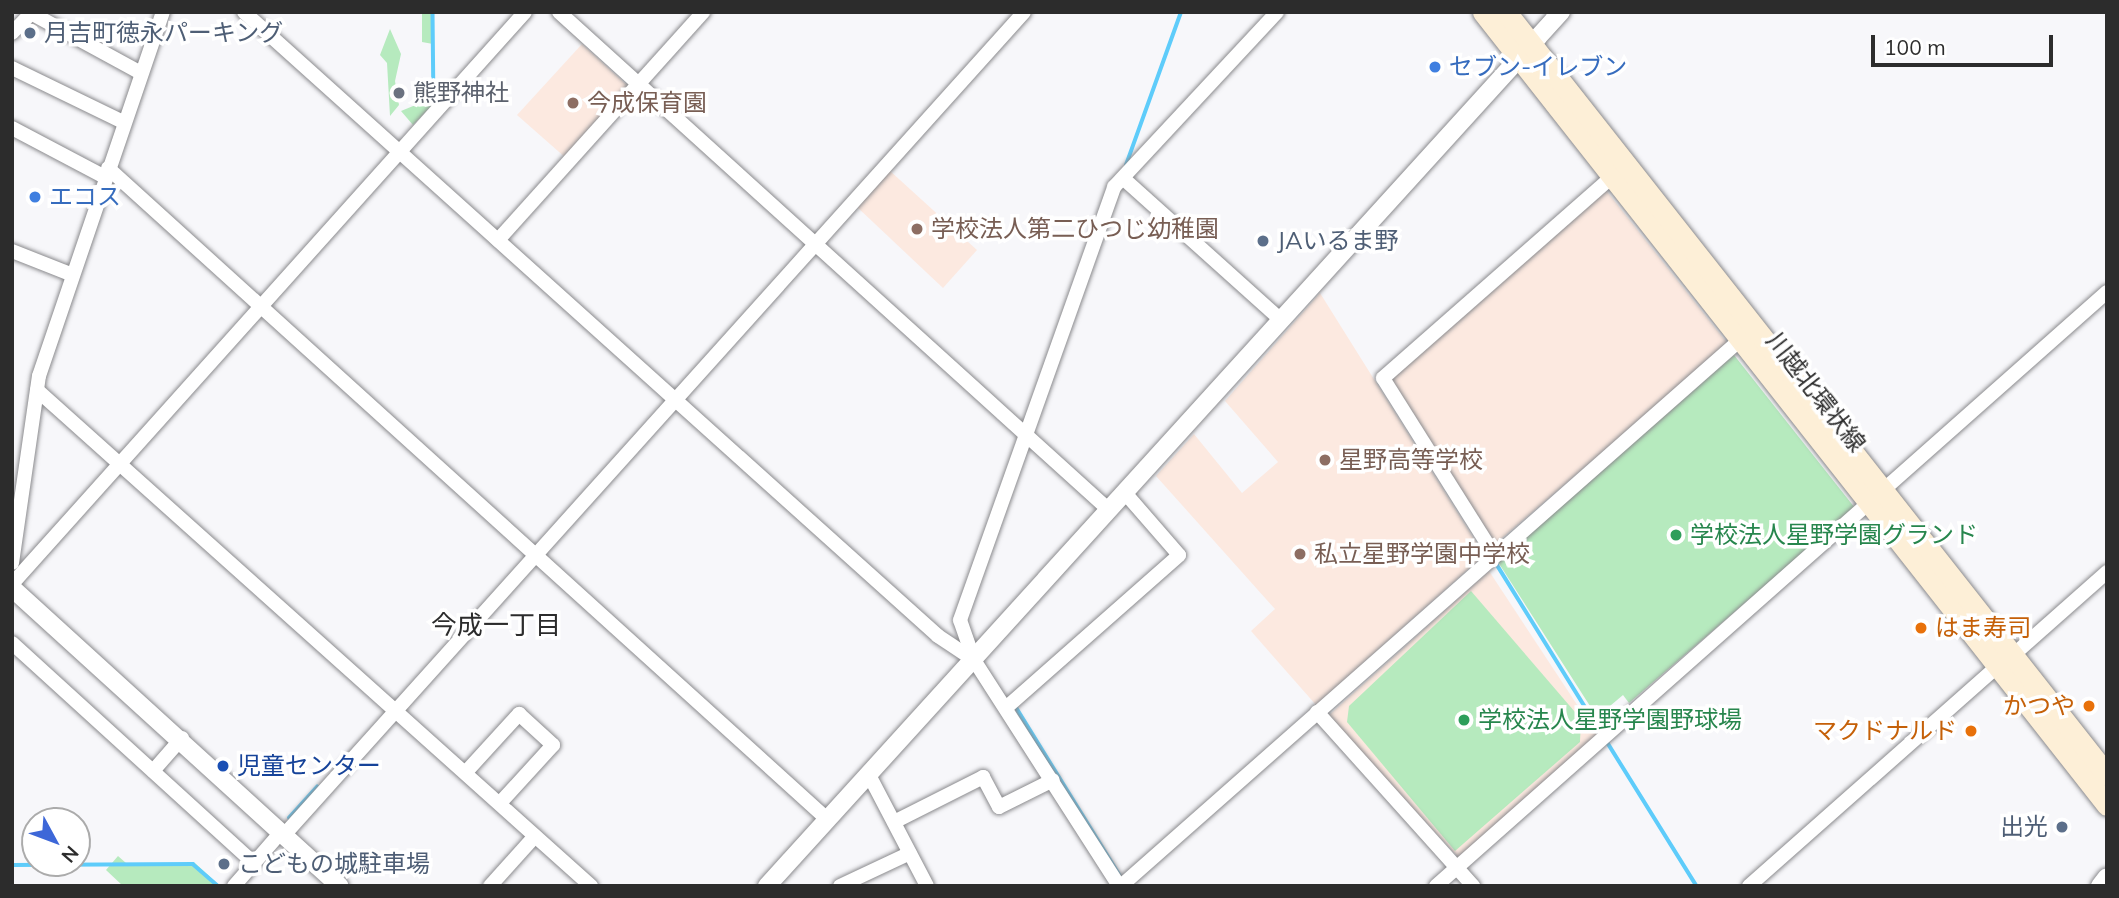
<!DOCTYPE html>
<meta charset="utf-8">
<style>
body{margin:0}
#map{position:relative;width:2119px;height:898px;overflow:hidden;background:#f7f7fa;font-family:Mulish,"Noto Sans JP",sans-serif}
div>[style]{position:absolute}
.education>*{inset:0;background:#fce9e0}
.green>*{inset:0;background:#b6eabe}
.stream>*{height:3.5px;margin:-1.75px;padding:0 1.75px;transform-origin:1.75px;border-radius:1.75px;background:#5eccfa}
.roads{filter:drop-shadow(0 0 2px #8a8a8d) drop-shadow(0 0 2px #8a8a8d)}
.minor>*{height:14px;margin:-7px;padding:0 7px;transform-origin:7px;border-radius:7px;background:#fff}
.tertiary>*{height:18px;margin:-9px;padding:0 9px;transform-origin:9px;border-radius:9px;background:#fff}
.secondary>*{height:21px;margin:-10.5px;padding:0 10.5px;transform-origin:10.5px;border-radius:10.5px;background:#fdefd7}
.dots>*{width:19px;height:19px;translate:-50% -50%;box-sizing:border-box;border:4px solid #fff;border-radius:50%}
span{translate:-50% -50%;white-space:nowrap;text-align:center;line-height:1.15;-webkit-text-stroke:7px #fff;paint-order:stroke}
.service-label{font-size:24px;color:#4e5e75}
.left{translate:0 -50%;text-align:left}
.right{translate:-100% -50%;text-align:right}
.shop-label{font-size:24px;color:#366cbe}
.worship-label{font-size:24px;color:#5b616d}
.education-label{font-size:24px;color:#785e54}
.street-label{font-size:24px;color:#2c2c2c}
.leisure-label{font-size:24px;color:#27864d}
.food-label{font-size:24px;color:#c56008}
.transit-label{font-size:24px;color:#164399}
.neighbourhood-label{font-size:26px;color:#2c2c2c}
.frame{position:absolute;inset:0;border:14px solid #2c2c2c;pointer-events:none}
.north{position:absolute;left:21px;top:807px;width:70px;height:70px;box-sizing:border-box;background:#fff;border:2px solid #ababab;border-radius:50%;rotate:131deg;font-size:19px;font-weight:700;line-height:28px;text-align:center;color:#2c2c2c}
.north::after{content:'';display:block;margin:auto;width:24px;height:32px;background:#3d67d8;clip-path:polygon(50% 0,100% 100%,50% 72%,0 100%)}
.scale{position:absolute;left:1871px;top:35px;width:182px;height:32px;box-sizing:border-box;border:4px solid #2c2c2c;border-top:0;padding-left:9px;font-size:21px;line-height:24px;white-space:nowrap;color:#2c2c2c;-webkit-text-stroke:5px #fff;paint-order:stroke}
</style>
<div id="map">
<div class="education">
<i style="clip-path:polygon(582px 44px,629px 87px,567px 159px,517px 115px)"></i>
<i style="clip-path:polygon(889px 170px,977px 250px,943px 288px,857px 207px)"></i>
<i style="clip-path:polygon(1605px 189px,1728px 344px,1494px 545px,1389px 379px)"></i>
<i style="clip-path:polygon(1320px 293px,1484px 555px,1316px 705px,1251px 631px,1275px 609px,1156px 476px,1194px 434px,1242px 493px,1278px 462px,1225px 401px)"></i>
<i style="clip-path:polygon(1489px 571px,1597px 735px,1459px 858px,1328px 716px)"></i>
</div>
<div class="green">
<i style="clip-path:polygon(422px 12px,434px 12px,433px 44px,422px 42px)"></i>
<i style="clip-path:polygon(390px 29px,401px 54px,395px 81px,399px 105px,390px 116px,387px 63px,380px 55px)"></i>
<i style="clip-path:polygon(418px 84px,431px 87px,433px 104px,413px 125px,401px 111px,418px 104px)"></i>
<i style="clip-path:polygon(1734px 355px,1855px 508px,1629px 703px,1623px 695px,1597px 717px,1498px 562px)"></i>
<i style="clip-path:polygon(1471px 591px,1581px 719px,1580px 742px,1455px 851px,1347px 722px,1349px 706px)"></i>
<i style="clip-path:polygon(118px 856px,126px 863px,195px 863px,220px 886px,123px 886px,106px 870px)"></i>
</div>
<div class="stream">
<i style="left:433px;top:12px;width:91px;rotate:89.4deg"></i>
<i style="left:1126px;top:165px;width:163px;rotate:-70.2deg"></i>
<i style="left:1496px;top:563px;width:201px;rotate:58.2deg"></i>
<i style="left:1016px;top:707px;width:200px;rotate:58.3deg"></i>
<i style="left:1606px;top:740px;width:172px;rotate:58.1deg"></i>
<i style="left:289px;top:818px;width:42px;rotate:-47.9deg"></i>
<i style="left:12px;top:865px;width:181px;rotate:-0.3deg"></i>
<i style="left:193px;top:864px;width:33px;rotate:41deg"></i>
</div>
<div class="roads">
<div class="minor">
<i style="left:244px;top:12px;width:933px;rotate:41.96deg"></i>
<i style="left:938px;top:636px;width:43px;rotate:33.7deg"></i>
<i style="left:974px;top:660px;width:269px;rotate:57.3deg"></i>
<i style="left:559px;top:12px;width:743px;rotate:42.16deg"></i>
<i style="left:12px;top:33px;width:28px;rotate:-46deg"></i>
<i style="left:31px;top:13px;width:125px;rotate:28.6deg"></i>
<i style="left:12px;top:68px;width:123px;rotate:25.9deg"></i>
<i style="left:12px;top:128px;width:105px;rotate:27.8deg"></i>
<i style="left:108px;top:168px;width:971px;rotate:42.16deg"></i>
<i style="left:1125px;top:180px;width:211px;rotate:41.9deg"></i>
<i style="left:498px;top:240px;width:307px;rotate:-48deg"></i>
<i style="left:12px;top:251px;width:62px;rotate:21.6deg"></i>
<i style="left:37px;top:390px;width:744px;rotate:41.84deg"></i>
<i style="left:1495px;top:556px;width:210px;rotate:-122.2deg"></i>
<i style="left:1383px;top:378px;width:305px;rotate:-41.3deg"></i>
<i style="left:12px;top:563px;width:189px;rotate:-81.8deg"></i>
<i style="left:39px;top:376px;width:385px;rotate:-71.2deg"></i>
<i style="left:12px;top:584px;width:768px;rotate:-48.11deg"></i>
<i style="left:12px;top:643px;width:327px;rotate:42.3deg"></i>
<i style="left:2012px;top:656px;width:127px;rotate:-41.5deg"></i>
<i style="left:974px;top:660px;width:42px;rotate:-109.3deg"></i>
<i style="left:960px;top:620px;width:460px;rotate:-70.4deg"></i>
<i style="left:1114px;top:187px;width:239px;rotate:-47deg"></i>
<i style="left:1008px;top:706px;width:228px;rotate:-41.4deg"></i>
<i style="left:1179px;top:555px;width:81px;rotate:-131deg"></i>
<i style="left:1317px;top:712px;width:234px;rotate:48.1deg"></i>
<i style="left:153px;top:771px;width:44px;rotate:-48.7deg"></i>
<i style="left:466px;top:772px;width:79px;rotate:-47.6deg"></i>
<i style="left:519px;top:714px;width:46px;rotate:42.4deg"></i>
<i style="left:553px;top:745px;width:79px;rotate:132.4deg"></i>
<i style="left:869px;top:775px;width:125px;rotate:62.4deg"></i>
<i style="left:894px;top:822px;width:100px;rotate:-26.8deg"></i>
<i style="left:983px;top:777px;width:34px;rotate:62deg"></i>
<i style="left:999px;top:807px;width:60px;rotate:-26.6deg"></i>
<i style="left:285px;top:834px;width:1105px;rotate:-48.04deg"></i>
<i style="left:234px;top:886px;width:73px;rotate:-48.9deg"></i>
<i style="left:490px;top:886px;width:67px;rotate:-48deg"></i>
<i style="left:840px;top:886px;width:77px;rotate:-25.2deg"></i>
<i style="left:1121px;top:886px;width:827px;rotate:-41.42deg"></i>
<i style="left:1436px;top:886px;width:896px;rotate:-41.52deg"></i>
<i style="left:1749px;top:886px;width:334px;rotate:-41.5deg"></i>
</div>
<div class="tertiary">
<i style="left:12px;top:588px;width:443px;rotate:42.3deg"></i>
<i style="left:767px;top:886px;width:1181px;rotate:-47.75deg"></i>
<i style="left:2100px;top:886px;width:11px;rotate:-52deg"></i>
</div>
<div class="secondary">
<i style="left:1483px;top:12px;width:1009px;rotate:51.8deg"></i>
<i style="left:1506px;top:12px;width:971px;rotate:51.77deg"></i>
</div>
</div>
<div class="dots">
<i style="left:30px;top:33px;background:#5c6f8a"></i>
<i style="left:1435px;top:67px;background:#3f7fe0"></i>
<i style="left:399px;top:93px;background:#6b7280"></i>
<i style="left:573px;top:103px;background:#8d6e63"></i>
<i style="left:35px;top:197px;background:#3f7fe0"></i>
<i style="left:917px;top:229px;background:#8d6e63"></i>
<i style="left:1263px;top:241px;background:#5c6f8a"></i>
<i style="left:1325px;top:460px;background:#8d6e63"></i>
<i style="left:1676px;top:535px;background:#2e9e5b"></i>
<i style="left:1300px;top:554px;background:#8d6e63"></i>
<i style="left:1921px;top:628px;background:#e8710a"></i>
<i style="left:2089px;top:706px;background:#e8710a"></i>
<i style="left:1464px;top:720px;background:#2e9e5b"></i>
<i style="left:1971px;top:731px;background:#e8710a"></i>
<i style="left:223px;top:766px;background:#1a4fb4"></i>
<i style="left:2062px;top:827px;background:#5c6f8a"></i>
<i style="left:224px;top:864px;background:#5c6f8a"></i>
</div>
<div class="service-label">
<span class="left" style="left:44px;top:33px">月吉町徳永パーキング</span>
<span class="left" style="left:1277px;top:241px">JAいるま野</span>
<span class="right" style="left:2048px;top:827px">出光</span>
<span class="left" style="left:238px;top:864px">こどもの城駐車場</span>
</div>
<div class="shop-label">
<span class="left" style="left:1449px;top:67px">セブン-イレブン</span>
<span class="left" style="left:49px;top:197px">エコス</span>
</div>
<div class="worship-label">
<span class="left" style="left:413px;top:93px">熊野神社</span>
</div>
<div class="education-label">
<span class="left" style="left:587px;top:103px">今成保育園</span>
<span class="left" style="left:931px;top:229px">学校法人第二ひつじ幼稚園</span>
<span class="left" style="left:1339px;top:460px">星野高等学校</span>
<span class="left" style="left:1314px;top:554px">私立星野学園中学校</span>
</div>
<div class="street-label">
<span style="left:1816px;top:392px;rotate:52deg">川越北環状線</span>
</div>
<div class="leisure-label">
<span class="left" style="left:1690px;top:535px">学校法人星野学園グランド</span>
<span class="left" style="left:1478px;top:720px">学校法人星野学園野球場</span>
</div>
<div class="food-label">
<span class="left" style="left:1935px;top:628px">はま寿司</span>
<span class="right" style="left:2075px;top:706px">かつや</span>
<span class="right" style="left:1957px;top:731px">マクドナルド</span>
</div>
<div class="transit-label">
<span class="left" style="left:237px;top:766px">児童センター</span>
</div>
<div class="neighbourhood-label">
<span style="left:496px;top:625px">今成一丁目</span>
</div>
<div class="frame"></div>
<div class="north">N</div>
<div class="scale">100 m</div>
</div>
